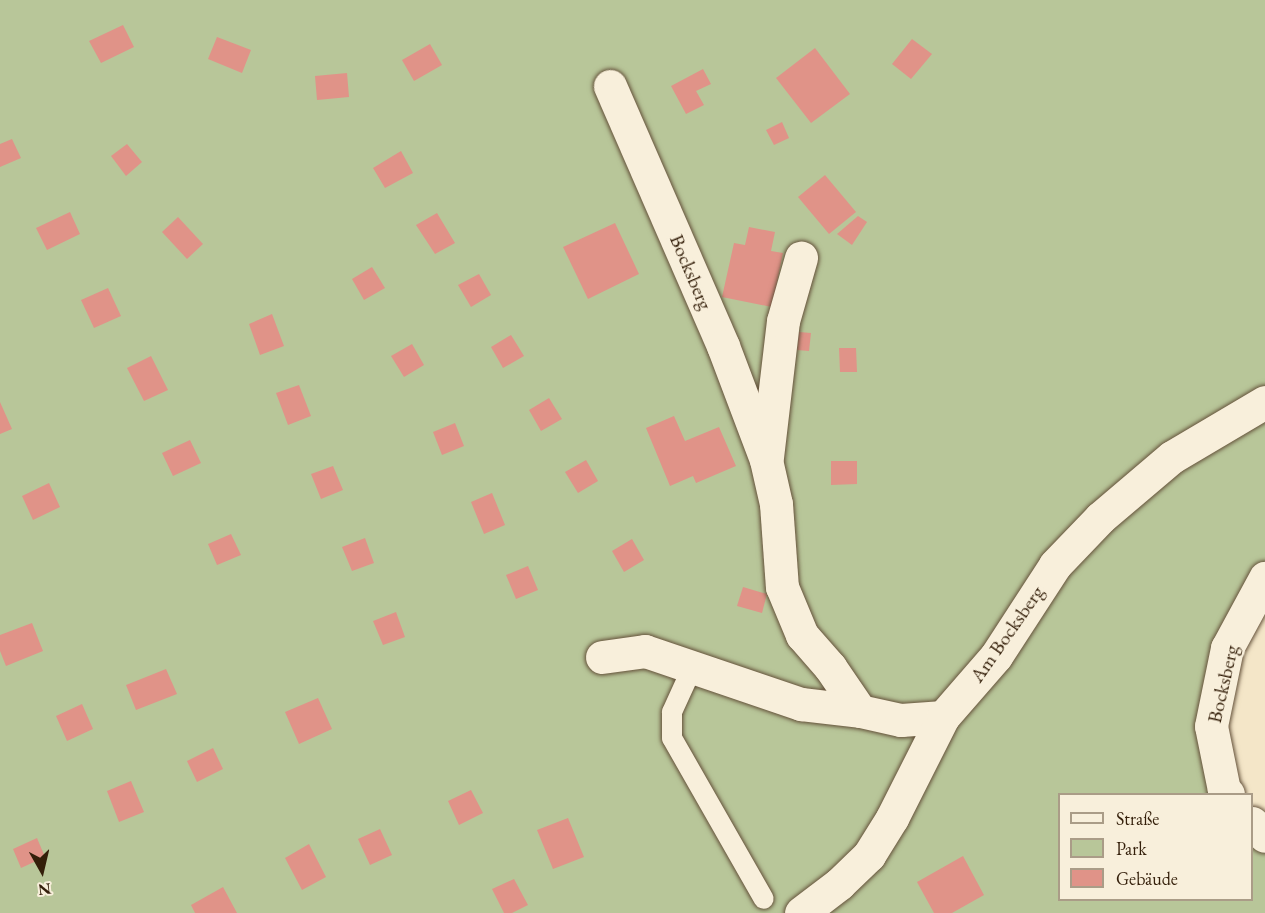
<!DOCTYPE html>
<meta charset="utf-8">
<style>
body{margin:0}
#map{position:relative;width:1265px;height:913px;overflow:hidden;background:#f4e6c8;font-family:"EB Garamond",serif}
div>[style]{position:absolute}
.green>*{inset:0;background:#b8c699}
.building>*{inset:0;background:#e09388}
.roads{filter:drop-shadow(0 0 2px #64513a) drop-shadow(0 0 2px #64513a)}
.lane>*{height:20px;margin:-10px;padding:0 10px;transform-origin:10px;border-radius:10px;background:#f8efdb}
.street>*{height:33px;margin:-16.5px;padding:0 16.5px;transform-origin:16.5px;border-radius:16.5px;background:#f8efdb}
span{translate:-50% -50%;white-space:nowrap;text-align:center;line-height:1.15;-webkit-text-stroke:5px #f8efdb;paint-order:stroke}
.street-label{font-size:20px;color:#341f0a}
.legend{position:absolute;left:1058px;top:793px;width:195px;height:108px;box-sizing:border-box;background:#f8efdb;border:2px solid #aa9c87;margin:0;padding:8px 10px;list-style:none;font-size:18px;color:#341f0a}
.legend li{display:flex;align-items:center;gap:12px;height:30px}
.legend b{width:30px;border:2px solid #aa9c87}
.north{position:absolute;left:12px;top:841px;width:60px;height:60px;-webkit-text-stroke:4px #f8efdb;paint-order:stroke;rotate:172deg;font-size:16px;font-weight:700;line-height:24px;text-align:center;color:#341f0a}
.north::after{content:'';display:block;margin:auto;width:21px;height:27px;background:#341f0a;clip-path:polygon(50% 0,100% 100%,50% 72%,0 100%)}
</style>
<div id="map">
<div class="green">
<i style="clip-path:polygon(0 0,1265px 0,1265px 578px,1227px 648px,1228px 794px,1060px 794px,1060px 900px,1252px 900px,1252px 823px,1265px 836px,1265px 913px,0 913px)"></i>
</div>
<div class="building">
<i style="clip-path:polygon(123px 25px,134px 47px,101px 63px,89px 41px)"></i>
<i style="clip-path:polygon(217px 37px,251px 50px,242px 73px,208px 59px)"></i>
<i style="clip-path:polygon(912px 39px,932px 54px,911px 79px,892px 64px)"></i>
<i style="clip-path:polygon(430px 44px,442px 65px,414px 81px,402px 60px)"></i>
<i style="clip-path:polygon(815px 48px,850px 94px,811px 123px,776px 78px)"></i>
<i style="clip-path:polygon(703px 69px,711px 84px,696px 91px,704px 105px,686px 114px,671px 86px)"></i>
<i style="clip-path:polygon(347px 73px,349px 97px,317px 100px,315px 76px)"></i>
<i style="clip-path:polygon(782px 122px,789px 138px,774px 145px,766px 130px)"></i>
<i style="clip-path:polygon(12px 139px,21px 158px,0 167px,0 144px)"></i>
<i style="clip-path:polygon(127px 144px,142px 162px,126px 176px,111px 156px)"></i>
<i style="clip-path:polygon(401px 151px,413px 173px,385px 188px,373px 168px)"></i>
<i style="clip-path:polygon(825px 175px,856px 212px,829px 234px,798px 197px)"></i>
<i style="clip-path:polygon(70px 212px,80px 234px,47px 250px,36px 228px)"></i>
<i style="clip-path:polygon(437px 213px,455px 243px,435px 254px,416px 225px)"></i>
<i style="clip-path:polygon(858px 216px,867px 222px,852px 245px,837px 234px)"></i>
<i style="clip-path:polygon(178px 217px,203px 244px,187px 259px,162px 232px)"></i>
<i style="clip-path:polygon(615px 223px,639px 274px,588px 299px,563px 247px)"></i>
<i style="clip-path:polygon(749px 227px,775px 232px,771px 251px,783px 253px,772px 307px,722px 297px,734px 243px,745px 245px)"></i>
<i style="clip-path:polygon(372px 267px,385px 288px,364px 300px,352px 279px)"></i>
<i style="clip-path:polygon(479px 274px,491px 295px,471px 307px,458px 285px)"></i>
<i style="clip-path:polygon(108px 288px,121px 316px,94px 328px,81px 300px)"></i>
<i style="clip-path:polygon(272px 314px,284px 346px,260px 355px,249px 324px)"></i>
<i style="clip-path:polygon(799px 332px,811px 333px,809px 351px,797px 350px)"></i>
<i style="clip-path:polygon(511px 335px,524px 356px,503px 368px,491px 347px)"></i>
<i style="clip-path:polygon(412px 344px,424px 365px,404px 377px,391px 356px)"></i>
<i style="clip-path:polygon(839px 348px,856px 348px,857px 372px,840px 372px)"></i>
<i style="clip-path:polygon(151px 356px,168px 390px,144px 401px,127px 368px)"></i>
<i style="clip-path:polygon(299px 385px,311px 416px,288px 425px,276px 393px)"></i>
<i style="clip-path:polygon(549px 398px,562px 419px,541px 431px,529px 410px)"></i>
<i style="clip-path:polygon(0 402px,12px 429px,0 434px)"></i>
<i style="clip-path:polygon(674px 416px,685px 441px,719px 427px,736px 466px,696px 483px,693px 476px,670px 486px,646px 428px)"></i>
<i style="clip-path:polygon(455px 423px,464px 446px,442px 455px,433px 432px)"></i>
<i style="clip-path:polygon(190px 440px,201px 463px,173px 476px,162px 453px)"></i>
<i style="clip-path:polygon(586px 460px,598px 481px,578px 493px,565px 472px)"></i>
<i style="clip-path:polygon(831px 461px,857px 461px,857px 484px,831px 485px)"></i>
<i style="clip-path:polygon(333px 466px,343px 490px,321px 499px,311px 474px)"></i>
<i style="clip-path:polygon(49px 483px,60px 507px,33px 520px,22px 496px)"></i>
<i style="clip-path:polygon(492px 493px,505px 525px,484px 534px,471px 502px)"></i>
<i style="clip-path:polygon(231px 534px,241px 555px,217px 565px,208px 544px)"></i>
<i style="clip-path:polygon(365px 538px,374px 563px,352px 571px,342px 547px)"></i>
<i style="clip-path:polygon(632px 539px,644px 560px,624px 572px,612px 551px)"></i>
<i style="clip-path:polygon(528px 566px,538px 590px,516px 599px,506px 575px)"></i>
<i style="clip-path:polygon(743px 587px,767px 594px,762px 613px,737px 606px)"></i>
<i style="clip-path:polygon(396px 612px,405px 637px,383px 645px,373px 621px)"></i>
<i style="clip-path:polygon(32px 623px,43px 651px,6px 666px,0 651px,0 635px)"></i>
<i style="clip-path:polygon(166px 669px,177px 694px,136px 710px,126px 685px)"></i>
<i style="clip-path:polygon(318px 698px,332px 729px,299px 744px,285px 712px)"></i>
<i style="clip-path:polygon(82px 704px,93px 729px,67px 741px,56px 716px)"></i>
<i style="clip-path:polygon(213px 748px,223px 769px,197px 782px,187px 761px)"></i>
<i style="clip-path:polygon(131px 781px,144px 812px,119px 822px,107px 791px)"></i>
<i style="clip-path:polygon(471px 790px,483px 813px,459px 825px,448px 801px)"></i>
<i style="clip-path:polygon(568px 818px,584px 857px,553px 869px,537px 830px)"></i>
<i style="clip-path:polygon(380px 829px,392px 855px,370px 865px,358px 839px)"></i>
<i style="clip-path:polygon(37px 838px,45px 857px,21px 868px,13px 849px)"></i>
<i style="clip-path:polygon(309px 844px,326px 877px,302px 890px,285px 858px)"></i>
<i style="clip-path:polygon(963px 856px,984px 895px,952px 913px,934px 913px,917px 882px)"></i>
<i style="clip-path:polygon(514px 879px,528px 905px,512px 913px,504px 913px,492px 889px)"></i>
<i style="clip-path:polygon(223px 887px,237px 913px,195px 913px,191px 905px)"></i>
</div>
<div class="roads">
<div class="lane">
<i style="left:693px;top:666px;width:51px;rotate:114.5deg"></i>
<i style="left:672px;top:712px;width:26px;rotate:90deg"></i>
<i style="left:672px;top:738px;width:185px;rotate:60.3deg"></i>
</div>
<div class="street">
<i style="left:610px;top:86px;width:283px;rotate:66.5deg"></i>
<i style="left:723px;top:346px;width:122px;rotate:69.3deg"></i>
<i style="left:766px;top:460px;width:45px;rotate:77.2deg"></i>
<i style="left:776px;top:504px;width:83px;rotate:85.9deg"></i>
<i style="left:782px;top:587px;width:52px;rotate:67.4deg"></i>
<i style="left:802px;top:635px;width:43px;rotate:48.8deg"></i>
<i style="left:830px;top:667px;width:53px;rotate:55.7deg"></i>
<i style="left:860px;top:711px;width:42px;rotate:12.4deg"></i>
<i style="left:901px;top:720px;width:42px;rotate:-4.1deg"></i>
<i style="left:767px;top:457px;width:137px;rotate:-83.3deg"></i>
<i style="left:783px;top:321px;width:66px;rotate:-74.1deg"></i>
<i style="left:602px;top:657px;width:43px;rotate:-7.9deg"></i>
<i style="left:645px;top:651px;width:165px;rotate:18.8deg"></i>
<i style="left:801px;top:704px;width:59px;rotate:6.8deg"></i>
<i style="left:1228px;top:794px;width:6px;rotate:-135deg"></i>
<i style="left:1224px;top:790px;width:65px;rotate:-101.5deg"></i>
<i style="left:1211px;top:726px;width:80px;rotate:-78.4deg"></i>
<i style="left:1227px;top:648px;width:80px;rotate:-61.5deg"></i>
<i style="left:1252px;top:823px;width:18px;rotate:45deg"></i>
<i style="left:801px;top:913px;width:48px;rotate:-37.3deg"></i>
<i style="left:839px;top:884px;width:42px;rotate:-44deg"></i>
<i style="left:869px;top:855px;width:44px;rotate:-58.1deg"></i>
<i style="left:892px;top:818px;width:113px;rotate:-63.2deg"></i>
<i style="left:943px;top:717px;width:81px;rotate:-49deg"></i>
<i style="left:996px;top:656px;width:108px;rotate:-57deg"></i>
<i style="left:1055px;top:565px;width:65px;rotate:-46.2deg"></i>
<i style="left:1100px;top:518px;width:94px;rotate:-40.3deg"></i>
<i style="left:1172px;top:457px;width:108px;rotate:-30.6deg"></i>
</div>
</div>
<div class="street-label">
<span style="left:691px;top:272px;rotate:67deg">Bocksberg</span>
<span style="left:1007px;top:634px;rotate:-55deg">Am Bocksberg</span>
<span style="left:1223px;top:684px;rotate:-77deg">Bocksberg</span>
</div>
<ul class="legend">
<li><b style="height:8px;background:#f8efdb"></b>Straße</li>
<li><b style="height:16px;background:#b8c699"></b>Park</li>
<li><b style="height:16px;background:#e09388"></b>Gebäude</li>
</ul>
<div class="north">N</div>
</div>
